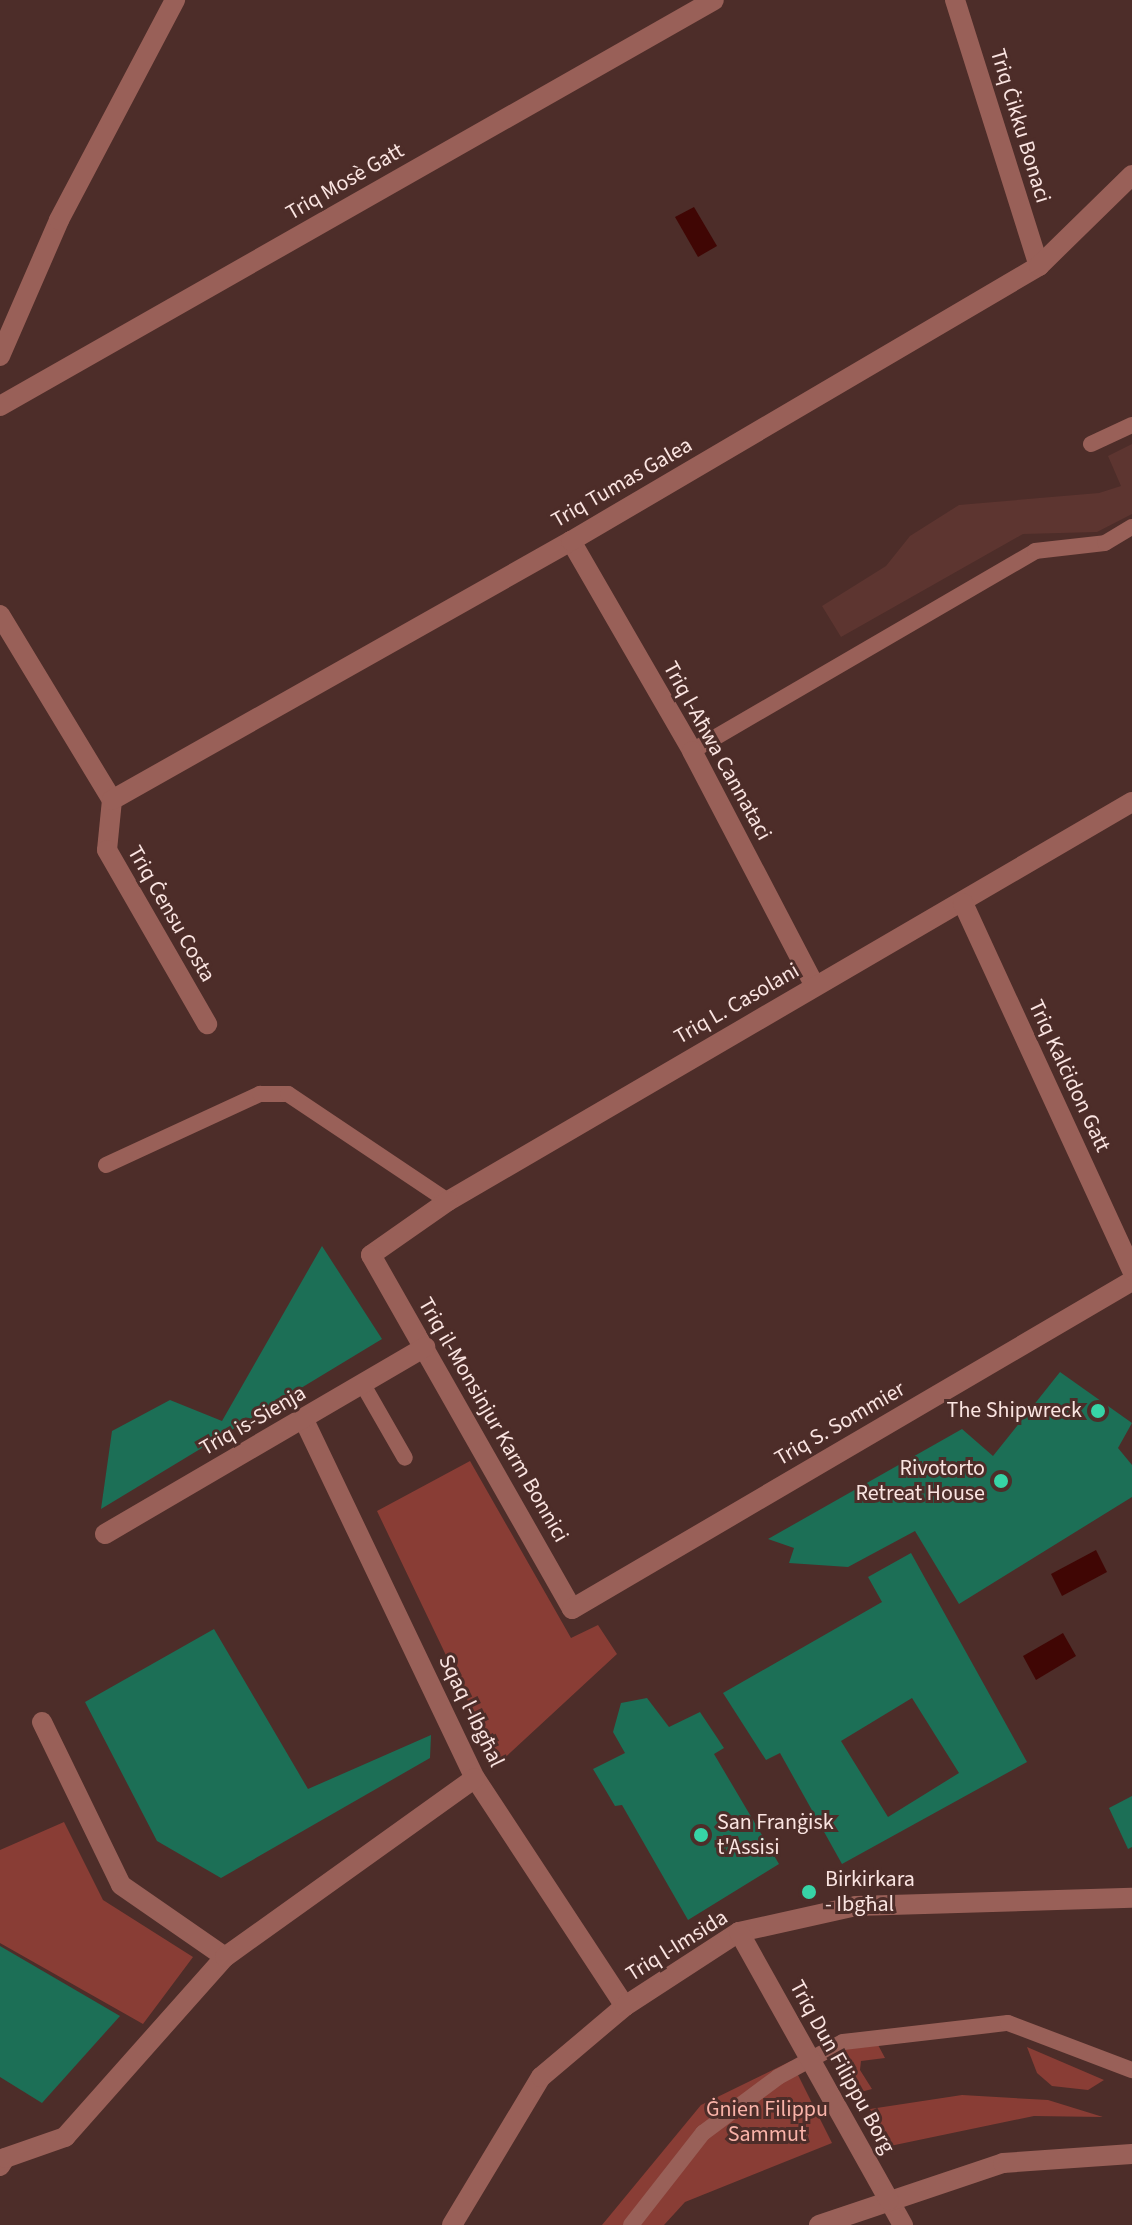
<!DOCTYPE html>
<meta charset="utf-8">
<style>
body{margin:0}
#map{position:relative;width:1132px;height:2225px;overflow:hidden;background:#4d2d29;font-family:"Source Sans 3",sans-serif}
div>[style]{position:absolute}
.built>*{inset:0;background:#5d3530}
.green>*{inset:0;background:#893d35}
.water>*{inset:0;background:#400604}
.building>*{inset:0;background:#1c6f56}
.lane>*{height:16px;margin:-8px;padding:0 8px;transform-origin:8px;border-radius:8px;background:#996058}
.street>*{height:20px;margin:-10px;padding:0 10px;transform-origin:10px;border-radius:10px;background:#996058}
.street-bridge>*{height:20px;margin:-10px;padding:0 10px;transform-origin:10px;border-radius:10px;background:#996058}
.dots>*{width:22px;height:22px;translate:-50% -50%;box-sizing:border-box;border:4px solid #4d2d29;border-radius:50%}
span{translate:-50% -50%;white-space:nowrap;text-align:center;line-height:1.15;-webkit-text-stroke:6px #4d2d29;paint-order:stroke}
.street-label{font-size:22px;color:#fae4e1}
.poi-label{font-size:22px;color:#fae4e1}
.right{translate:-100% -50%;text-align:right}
.left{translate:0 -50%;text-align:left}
.park-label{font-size:22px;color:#f9b3a9}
</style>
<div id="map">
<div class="built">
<i style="clip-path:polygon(1132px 444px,1132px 514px,1097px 532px,1023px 534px,841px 637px,822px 606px,886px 566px,910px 536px,959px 505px,1099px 493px,1121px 486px,1108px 456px)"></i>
</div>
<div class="green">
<i style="clip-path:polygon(470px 1461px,571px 1638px,598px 1625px,617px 1654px,498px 1764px,377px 1511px)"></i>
<i style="clip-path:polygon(64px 1822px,103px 1900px,193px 1957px,143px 2024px,0 1943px,0 1850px)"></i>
<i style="clip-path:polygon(877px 2043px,885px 2058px,861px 2061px,860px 2070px,872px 2089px,857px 2093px,836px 2051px)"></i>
<i style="clip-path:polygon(1027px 2047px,1104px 2080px,1088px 2090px,1052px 2086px,1037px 2073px)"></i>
<i style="clip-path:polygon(791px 2061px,832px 2143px,685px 2202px,664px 2225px,602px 2225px,701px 2105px)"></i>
<i style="clip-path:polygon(962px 2095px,1048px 2100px,1103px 2117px,1034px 2116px,890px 2146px,870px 2109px)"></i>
</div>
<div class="water">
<i style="clip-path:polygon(694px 207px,717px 246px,698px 257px,675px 217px)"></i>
<i style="clip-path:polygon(1096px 1550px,1107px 1572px,1062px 1596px,1051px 1574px)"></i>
<i style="clip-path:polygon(1063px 1633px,1076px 1656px,1036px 1680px,1023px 1656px)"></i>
</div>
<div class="building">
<i style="clip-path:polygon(322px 1246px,382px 1339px,101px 1509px,112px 1431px,170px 1400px,222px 1421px)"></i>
<i style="clip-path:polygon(1060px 1372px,1132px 1423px,1118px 1448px,1132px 1465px,1132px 1497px,959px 1604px,915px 1531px,848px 1567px,789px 1563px,794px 1548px,768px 1539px,962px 1429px,993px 1456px)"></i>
<i style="clip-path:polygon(evenodd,911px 1553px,1027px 1762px,842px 1864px,780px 1753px,766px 1760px,723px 1693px,882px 1602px,868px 1577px,911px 1553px,912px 1698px,959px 1773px,888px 1817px,841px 1741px,912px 1698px)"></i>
<i style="clip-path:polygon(214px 1629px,308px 1789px,431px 1735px,430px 1758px,221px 1878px,157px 1841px,85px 1702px)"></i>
<i style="clip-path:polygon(647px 1698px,669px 1727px,700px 1712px,724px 1748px,714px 1754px,779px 1864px,688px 1920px,622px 1805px,615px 1806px,593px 1769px,625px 1753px,613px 1732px,621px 1703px)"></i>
<i style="clip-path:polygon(1132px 1796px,1132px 1847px,1128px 1849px,1109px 1808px)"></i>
<i style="clip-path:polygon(0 1946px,120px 2016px,42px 2103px,0 2077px)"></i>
</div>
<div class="lane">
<i style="left:1091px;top:444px;width:45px;rotate:-24.9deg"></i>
<i style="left:692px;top:751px;width:397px;rotate:-30.2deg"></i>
<i style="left:1035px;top:551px;width:70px;rotate:-6.5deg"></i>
<i style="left:1105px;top:543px;width:31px;rotate:-31deg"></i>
<i style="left:106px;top:1165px;width:170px;rotate:-24.8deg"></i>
<i style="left:260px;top:1094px;width:28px"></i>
<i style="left:288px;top:1094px;width:192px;rotate:33.8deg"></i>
<i style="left:362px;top:1383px;width:86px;rotate:60.2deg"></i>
<i style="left:631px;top:2225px;width:117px;rotate:-52deg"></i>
<i style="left:703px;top:2133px;width:94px;rotate:-36.7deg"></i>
<i style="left:778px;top:2077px;width:74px;rotate:-28.3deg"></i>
<i style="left:843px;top:2042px;width:166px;rotate:-6.6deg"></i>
<i style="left:1008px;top:2023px;width:133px;rotate:20.8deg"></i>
</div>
<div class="street">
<i style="left:955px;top:0;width:279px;rotate:72.5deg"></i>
<i style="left:0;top:356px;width:148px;rotate:-66.5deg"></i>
<i style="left:59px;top:220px;width:249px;rotate:-62.2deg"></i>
<i style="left:0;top:406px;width:821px;rotate:-29.62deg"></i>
<i style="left:571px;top:541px;width:242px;rotate:60deg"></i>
<i style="left:692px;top:751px;width:265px;rotate:62.4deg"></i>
<i style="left:0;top:615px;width:216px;rotate:58.8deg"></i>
<i style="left:112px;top:800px;width:50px;rotate:95.7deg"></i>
<i style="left:107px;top:850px;width:201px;rotate:60.1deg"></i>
<i style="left:112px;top:800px;width:527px;rotate:-29.43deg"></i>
<i style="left:571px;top:541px;width:543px;rotate:-30.44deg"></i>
<i style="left:1039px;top:266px;width:130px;rotate:-44.4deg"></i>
<i style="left:1132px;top:802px;width:792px;rotate:149.74deg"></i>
<i style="left:448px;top:1201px;width:94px;rotate:145deg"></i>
<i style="left:371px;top:1255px;width:407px;rotate:60.4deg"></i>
<i style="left:572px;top:1609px;width:649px;rotate:-30.36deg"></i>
<i style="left:963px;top:903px;width:404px;rotate:65.3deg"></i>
<i style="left:304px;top:1420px;width:397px;rotate:64.5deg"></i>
<i style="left:475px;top:1778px;width:273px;rotate:56.7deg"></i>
<i style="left:105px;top:1534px;width:371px;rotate:-30.3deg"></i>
<i style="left:42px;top:1722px;width:181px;rotate:64.1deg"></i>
<i style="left:121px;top:1885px;width:126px;rotate:34.7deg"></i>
<i style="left:0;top:2166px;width:9px;rotate:-58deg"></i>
<i style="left:5px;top:2158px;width:64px;rotate:-19.3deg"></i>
<i style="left:65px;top:2137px;width:241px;rotate:-48.4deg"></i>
<i style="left:225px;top:1957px;width:307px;rotate:-35.6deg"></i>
<i style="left:889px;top:2200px;width:29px;rotate:61deg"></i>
<i style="left:452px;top:2225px;width:173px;rotate:-59deg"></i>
<i style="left:541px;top:2077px;width:110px;rotate:-40.2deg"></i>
<i style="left:625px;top:2006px;width:136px;rotate:-33deg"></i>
<i style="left:739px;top:1932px;width:120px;rotate:-12.5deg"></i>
<i style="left:856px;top:1906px;width:276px;rotate:-1.7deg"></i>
<i style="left:819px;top:2225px;width:194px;rotate:-18.6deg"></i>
<i style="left:1003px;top:2163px;width:129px;rotate:-4deg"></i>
</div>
<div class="street-bridge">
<i style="left:739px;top:1932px;width:307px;rotate:60.8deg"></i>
</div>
<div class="dots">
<i style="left:1098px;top:1411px;background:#37d4a6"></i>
<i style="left:1001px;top:1481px;background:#37d4a6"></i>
<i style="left:701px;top:1835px;background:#37d4a6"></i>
<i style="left:809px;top:1892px;background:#37d4a6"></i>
</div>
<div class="street-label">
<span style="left:1020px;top:126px;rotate:73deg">Triq Ċikku Bonaci</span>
<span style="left:345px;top:182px;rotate:-30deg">Triq Mosè Gatt</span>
<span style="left:622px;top:483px;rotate:-30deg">Triq Tumas Galea</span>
<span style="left:717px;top:751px;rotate:61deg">Triq l-Aħwa Cannataci</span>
<span style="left:171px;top:914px;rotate:60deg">Triq Ċensu Costa</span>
<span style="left:737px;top:1004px;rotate:-30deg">Triq L. Casolani</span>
<span style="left:1069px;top:1076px;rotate:65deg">Triq Kalċidon Gatt</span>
<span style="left:493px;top:1420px;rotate:60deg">Triq il-Monsinjur Karm Bonnici</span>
<span style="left:253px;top:1421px;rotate:-30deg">Triq is-Sienja</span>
<span style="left:840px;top:1424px;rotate:-30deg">Triq S. Sommier</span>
<span style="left:471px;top:1711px;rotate:64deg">Sqaq l-Ibgħal</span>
<span style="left:677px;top:1946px;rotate:-32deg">Triq l-Imsida</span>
<span style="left:842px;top:2067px;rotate:61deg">Triq Dun Filippu Borg</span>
</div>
<div class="poi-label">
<span class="right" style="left:1082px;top:1411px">The Shipwreck</span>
<span class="right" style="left:985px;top:1481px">Rivotorto<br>Retreat House</span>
<span class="left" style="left:717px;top:1835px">San Franġisk<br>t'Assisi</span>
<span class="left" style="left:825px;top:1892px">Birkirkara<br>- Ibgħal</span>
</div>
<div class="park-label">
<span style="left:767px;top:2122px">Ġnien Filippu<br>Sammut</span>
</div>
</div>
